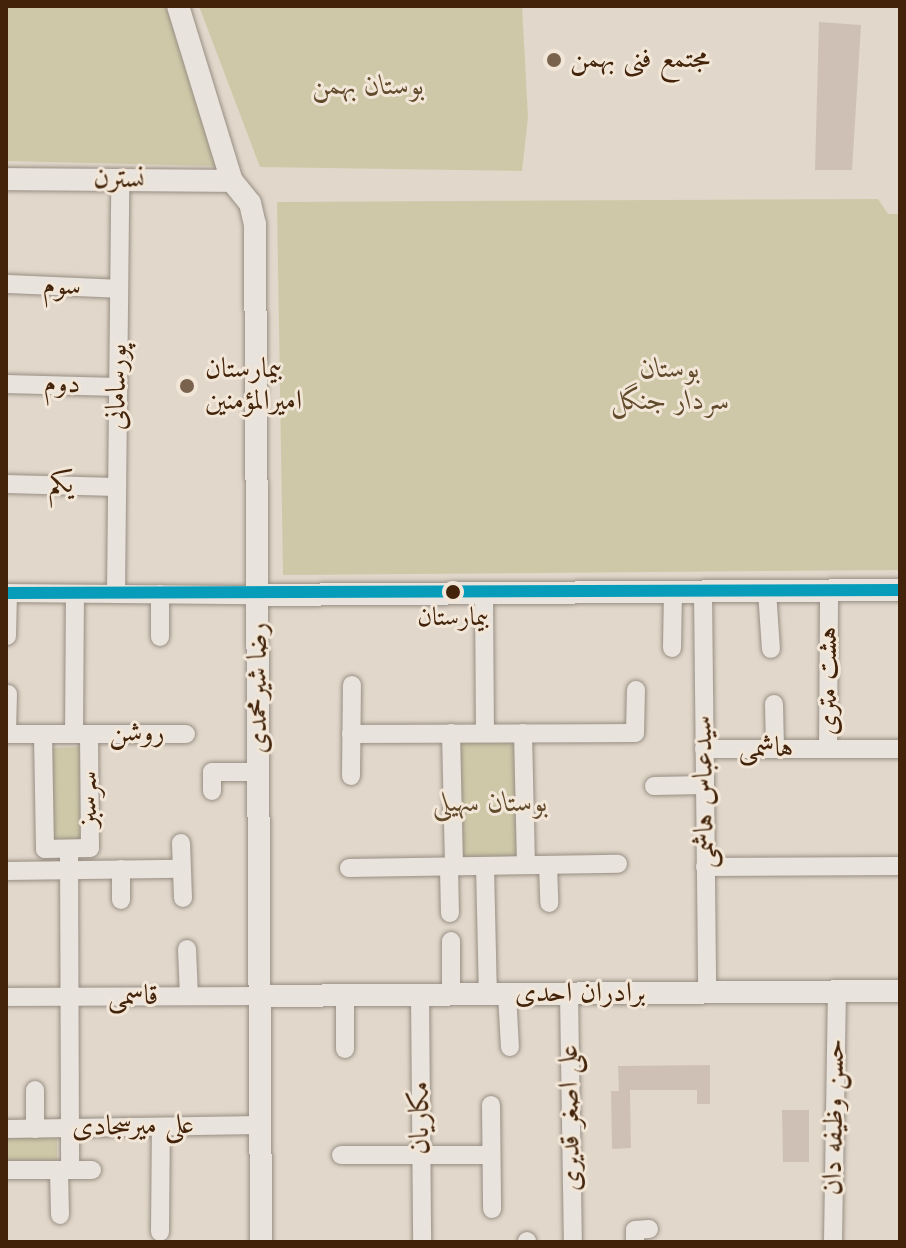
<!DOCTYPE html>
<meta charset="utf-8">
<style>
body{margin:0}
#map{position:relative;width:906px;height:1248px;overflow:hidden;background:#e1d7ca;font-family:"Old Standard TT",Amiri,serif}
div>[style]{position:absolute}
.green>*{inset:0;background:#cec8a8}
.building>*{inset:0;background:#cfc0b6}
.roads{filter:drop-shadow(0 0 2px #988e83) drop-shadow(0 0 2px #988e83)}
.minor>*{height:18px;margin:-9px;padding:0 9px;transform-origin:9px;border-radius:9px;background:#e8e3dc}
.tertiary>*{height:22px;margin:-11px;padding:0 11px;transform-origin:11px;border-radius:11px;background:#e8e3dc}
.bus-1>*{height:12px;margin:-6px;padding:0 6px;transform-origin:6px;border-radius:6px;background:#079cba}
.dots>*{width:22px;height:22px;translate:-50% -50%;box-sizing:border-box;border:4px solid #f1e6d7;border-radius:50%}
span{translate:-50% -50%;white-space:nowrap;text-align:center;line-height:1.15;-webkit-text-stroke:6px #f1e6d7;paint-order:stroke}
.bus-label{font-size:26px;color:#43240b}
.poi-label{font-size:28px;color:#43240b}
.left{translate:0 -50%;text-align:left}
.park-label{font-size:28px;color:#624a2c;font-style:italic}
.street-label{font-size:28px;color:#43240b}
.frame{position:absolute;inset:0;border:8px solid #43240b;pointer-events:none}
</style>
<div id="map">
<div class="green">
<i style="clip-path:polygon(6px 6px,166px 6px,216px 166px,6px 161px)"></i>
<i style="clip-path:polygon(199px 6px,522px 6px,528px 117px,522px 171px,260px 167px)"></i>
<i style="clip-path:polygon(878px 199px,888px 214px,900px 214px,900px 570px,283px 575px,277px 202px)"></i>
<i style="clip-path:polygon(523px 740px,524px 866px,456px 867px,456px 741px)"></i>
<i style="clip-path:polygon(81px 747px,83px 839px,53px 839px,51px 748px)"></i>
<i style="clip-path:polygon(6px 1135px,57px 1135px,57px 1166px,6px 1166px)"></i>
</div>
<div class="building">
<i style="clip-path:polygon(819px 22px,861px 25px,852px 170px,815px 170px)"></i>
<i style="clip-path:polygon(710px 1065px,710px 1104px,697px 1104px,697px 1090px,630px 1090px,631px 1148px,612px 1149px,611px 1091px,619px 1091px,618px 1066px)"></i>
<i style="clip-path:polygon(782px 1110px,809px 1110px,809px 1162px,783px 1162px)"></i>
</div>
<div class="roads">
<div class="minor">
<i style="left:6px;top:284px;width:113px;rotate:2.5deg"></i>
<i style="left:6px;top:384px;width:112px;rotate:1.5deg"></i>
<i style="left:6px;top:484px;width:111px;rotate:1.5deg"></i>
<i style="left:703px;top:591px;width:402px;rotate:89.4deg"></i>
<i style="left:767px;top:591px;width:58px;rotate:86.1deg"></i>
<i style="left:6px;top:593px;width:252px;rotate:0.5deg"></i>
<i style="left:484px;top:593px;width:140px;rotate:89.6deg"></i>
<i style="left:116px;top:594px;width:414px;rotate:-89.4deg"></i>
<i style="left:7px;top:636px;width:43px;rotate:-88.7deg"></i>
<i style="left:160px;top:637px;width:43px;rotate:-90deg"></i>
<i style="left:672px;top:648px;width:56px;rotate:-89deg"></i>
<i style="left:774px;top:704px;width:45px;rotate:88.7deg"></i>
<i style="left:451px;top:733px;width:134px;rotate:88.7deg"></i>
<i style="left:523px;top:733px;width:132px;rotate:88.7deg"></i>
<i style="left:6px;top:734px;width:83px"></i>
<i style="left:89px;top:734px;width:114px;rotate:89.5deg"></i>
<i style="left:90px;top:848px;width:45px;rotate:178.7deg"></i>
<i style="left:45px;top:849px;width:115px;rotate:-91deg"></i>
<i style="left:7px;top:734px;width:40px;rotate:-88.6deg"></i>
<i style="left:74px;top:734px;width:140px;rotate:-89.6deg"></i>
<i style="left:89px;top:734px;width:97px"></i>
<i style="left:351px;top:734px;width:284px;rotate:-0.2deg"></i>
<i style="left:635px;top:733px;width:43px;rotate:-88.7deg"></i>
<i style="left:704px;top:749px;width:196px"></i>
<i style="left:828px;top:749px;width:159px;rotate:-89.6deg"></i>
<i style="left:351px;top:776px;width:91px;rotate:-89.4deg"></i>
<i style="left:654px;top:786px;width:51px;rotate:-1.1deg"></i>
<i style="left:212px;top:791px;width:19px;rotate:-90deg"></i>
<i style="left:212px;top:772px;width:47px"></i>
<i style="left:181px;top:843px;width:55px;rotate:87.9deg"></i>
<i style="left:69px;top:849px;width:321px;rotate:89.8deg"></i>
<i style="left:548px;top:865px;width:38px;rotate:88deg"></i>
<i style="left:485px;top:866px;width:128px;rotate:88.7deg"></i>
<i style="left:449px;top:867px;width:46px;rotate:88.8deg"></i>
<i style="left:705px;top:867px;width:195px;rotate:-0.3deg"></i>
<i style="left:349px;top:868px;width:269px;rotate:-0.9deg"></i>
<i style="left:121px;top:869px;width:31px;rotate:90deg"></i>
<i style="left:6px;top:871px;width:175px;rotate:-0.7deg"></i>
<i style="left:451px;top:941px;width:54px;rotate:90deg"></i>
<i style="left:187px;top:949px;width:47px;rotate:87.6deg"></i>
<i style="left:420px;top:994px;width:248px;rotate:89.5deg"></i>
<i style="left:507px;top:994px;width:53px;rotate:86.8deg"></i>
<i style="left:569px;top:994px;width:248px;rotate:89.1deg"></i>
<i style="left:6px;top:997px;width:254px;rotate:-0.2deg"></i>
<i style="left:345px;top:1049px;width:54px;rotate:-90deg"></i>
<i style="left:35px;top:1090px;width:39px;rotate:90deg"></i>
<i style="left:491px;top:1105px;width:104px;rotate:89.4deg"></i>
<i style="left:6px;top:1129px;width:255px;rotate:-0.9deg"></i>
<i style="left:341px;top:1155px;width:150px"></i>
<i style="left:6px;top:1170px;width:86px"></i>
<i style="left:59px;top:1170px;width:45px;rotate:88.7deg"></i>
<i style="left:160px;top:1232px;width:105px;rotate:-89.5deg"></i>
<i style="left:527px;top:1242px;width:1px;rotate:-90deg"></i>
<i style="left:635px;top:1242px;width:12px;rotate:-90deg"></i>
<i style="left:635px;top:1230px;width:14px;rotate:-4deg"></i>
<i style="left:833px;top:1242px;width:250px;rotate:-89.1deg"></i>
</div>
<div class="tertiary">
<i style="left:178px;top:6px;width:183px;rotate:72.9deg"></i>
<i style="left:232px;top:181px;width:28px;rotate:51deg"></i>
<i style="left:250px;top:203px;width:22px;rotate:77deg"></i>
<i style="left:255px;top:224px;width:1018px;rotate:89.66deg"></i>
<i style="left:6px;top:179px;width:226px;rotate:0.5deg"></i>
<i style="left:258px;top:595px;width:642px;rotate:-0.45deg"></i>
<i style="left:260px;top:996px;width:640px;rotate:-0.45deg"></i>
</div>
</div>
<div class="bus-1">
<i style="left:6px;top:593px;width:894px;rotate:-0.19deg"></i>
</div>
<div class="dots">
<i style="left:554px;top:60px;background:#7a634e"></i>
<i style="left:187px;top:386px;background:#7a634e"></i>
<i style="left:453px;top:592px;background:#43240b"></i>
</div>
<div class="bus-label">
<span style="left:453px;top:619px">بیمارستان</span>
</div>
<div class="poi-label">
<span class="left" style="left:570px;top:60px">مجتمع فنی بهمن</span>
<span class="left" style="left:205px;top:386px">بیمارستان<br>امیرالمؤمنین</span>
</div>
<div class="park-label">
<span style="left:368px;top:87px">بوستان بهمن</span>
<span style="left:670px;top:386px">بوستان<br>سردار جنگل</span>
<span style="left:490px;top:804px">بوستان سهیلی</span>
</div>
<div class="street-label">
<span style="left:119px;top:180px;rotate:1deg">نسترن</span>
<span style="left:62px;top:287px;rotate:3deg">سوم</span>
<span style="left:62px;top:385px;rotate:2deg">دوم</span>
<span style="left:118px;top:387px;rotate:-89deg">پورسامانی</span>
<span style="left:61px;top:485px;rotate:1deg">یکم</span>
<span style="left:829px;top:681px;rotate:-90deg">هشت متری</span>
<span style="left:259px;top:688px;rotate:-90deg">رضا شیرمحمدی</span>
<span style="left:137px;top:734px">روشن</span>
<span style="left:766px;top:749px">هاشمی</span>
<span style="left:705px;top:792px;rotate:-91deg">سیدعباس هاشمی</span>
<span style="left:89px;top:799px;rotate:-90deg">سرسبز</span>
<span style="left:580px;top:994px">برادران احدی</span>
<span style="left:133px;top:997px">قاسمی</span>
<span style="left:835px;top:1117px;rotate:-89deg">حسن وظیفه دان</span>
<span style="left:421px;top:1118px;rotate:-90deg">مکاریان</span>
<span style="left:571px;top:1118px;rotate:-91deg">علی اصغر قدیری</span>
<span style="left:133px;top:1127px;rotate:-1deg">علی میرسجادی</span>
</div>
<div class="frame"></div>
</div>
